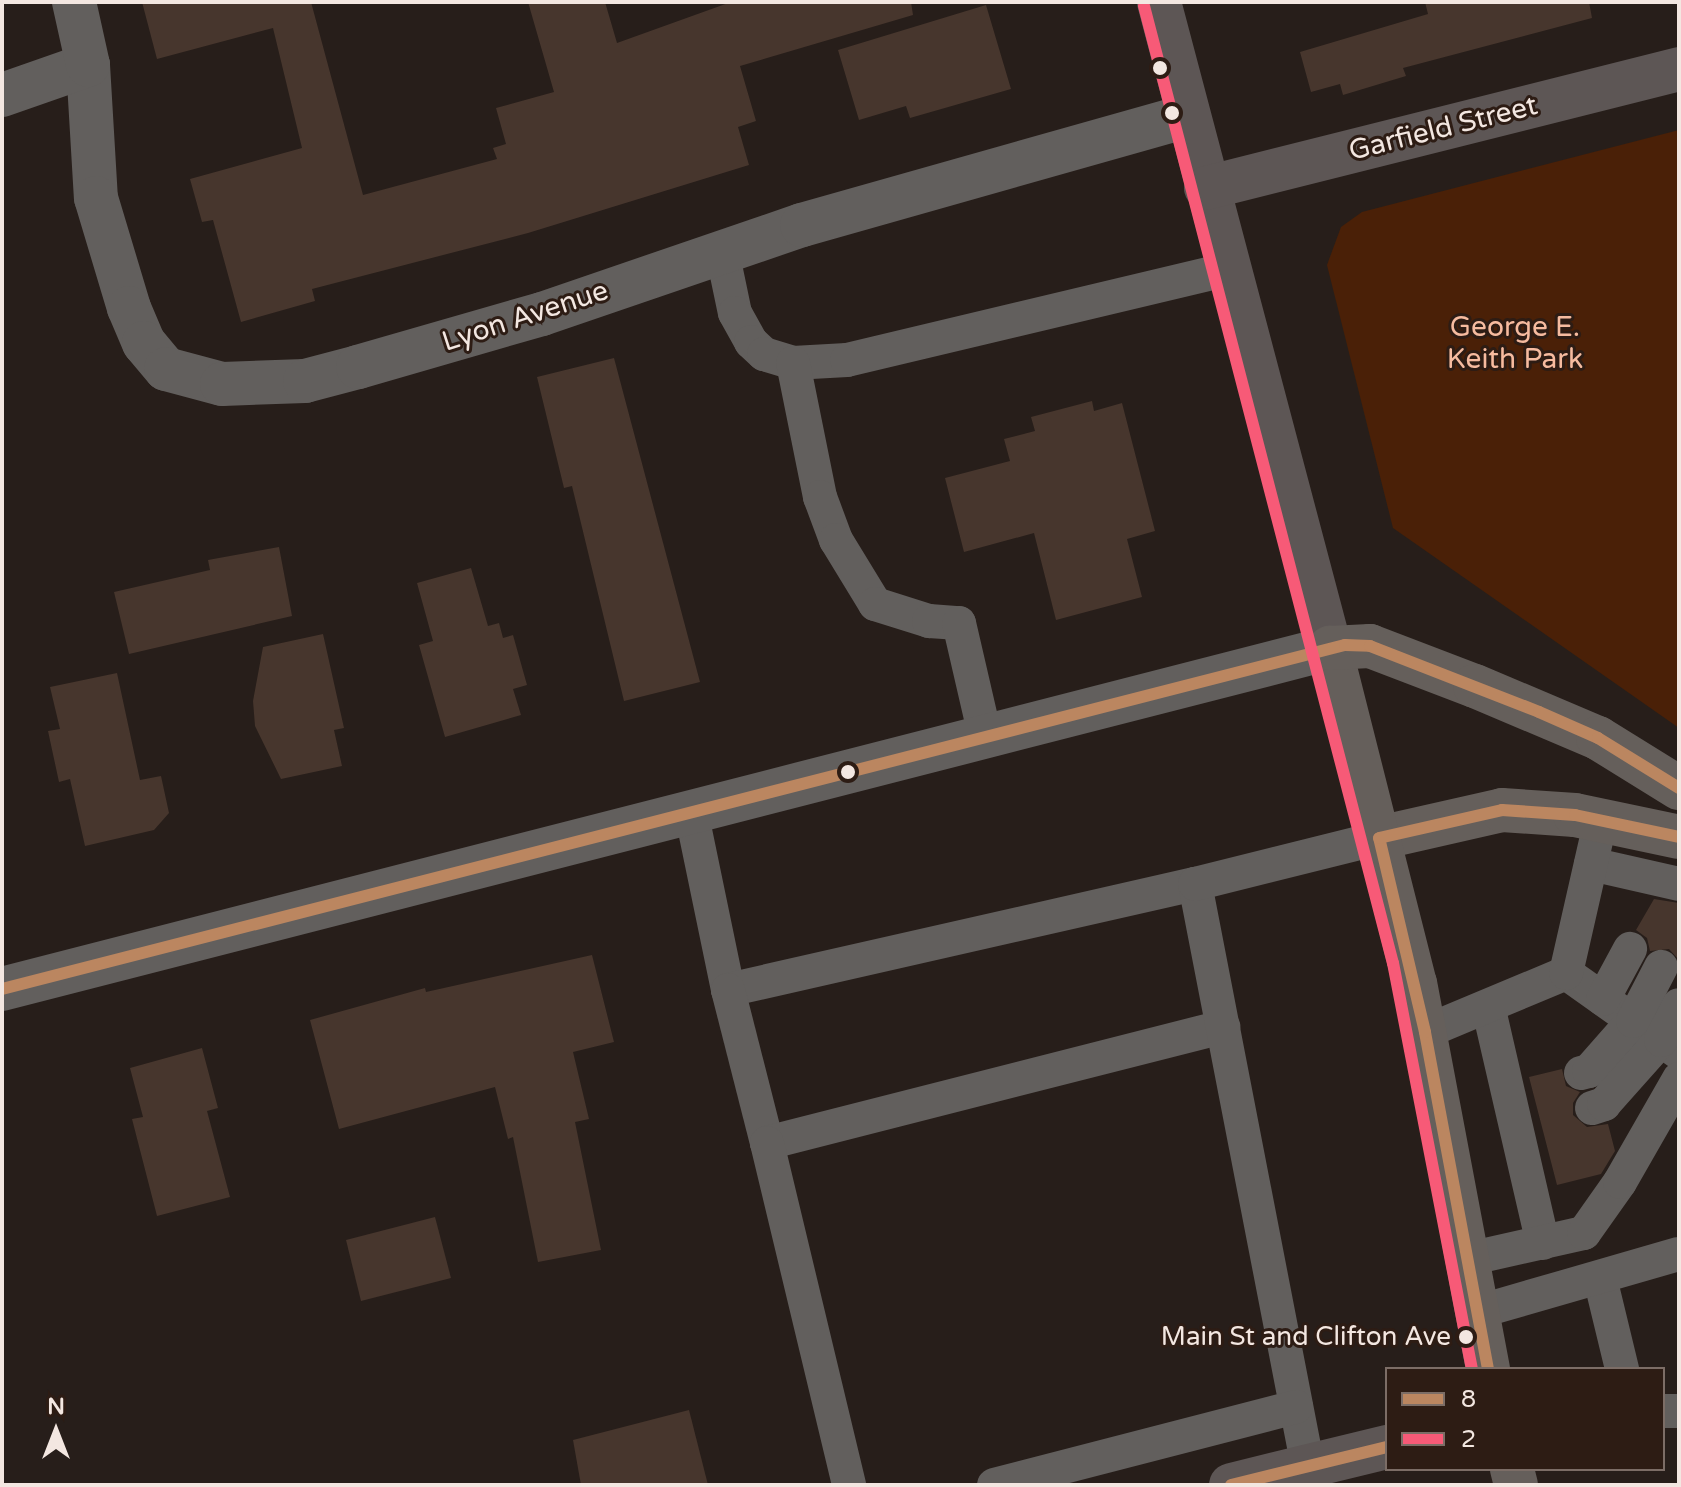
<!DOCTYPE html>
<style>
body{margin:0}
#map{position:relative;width:1681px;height:1487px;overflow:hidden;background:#271e1a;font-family:"Varela Round",sans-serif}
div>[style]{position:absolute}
.green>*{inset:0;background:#4a2007}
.building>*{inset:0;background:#47362d}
.lane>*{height:34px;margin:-17px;padding:0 17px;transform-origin:17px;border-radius:17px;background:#625f5d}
.street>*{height:44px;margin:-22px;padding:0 22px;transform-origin:22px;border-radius:22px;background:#625f5d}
.secondary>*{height:44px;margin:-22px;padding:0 22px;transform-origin:22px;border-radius:22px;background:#5d5655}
.primary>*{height:44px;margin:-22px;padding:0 22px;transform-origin:22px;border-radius:22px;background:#655f5b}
.bus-1>*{height:12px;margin:-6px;padding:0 6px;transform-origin:6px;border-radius:6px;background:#bb8660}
.bus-2>*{height:12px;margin:-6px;padding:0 6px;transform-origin:6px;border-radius:6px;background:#f75a77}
.dots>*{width:22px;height:22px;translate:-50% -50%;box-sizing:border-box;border:4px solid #2d1c14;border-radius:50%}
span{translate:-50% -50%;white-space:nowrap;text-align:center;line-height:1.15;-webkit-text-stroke:6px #2d1c14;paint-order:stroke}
.bus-label{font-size:26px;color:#f3e7e1}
.right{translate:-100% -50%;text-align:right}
.street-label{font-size:28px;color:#f3e7e1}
.park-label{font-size:28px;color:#f6bb9f}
.frame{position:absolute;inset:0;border:4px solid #f3e7e1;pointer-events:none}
.legend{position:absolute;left:1385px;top:1367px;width:280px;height:104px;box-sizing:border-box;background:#2d1c14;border:2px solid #7c6d66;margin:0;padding:10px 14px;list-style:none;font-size:24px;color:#f3e7e1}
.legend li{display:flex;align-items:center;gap:16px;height:40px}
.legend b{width:40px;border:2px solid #7c6d66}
.north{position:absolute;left:16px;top:1391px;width:80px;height:80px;-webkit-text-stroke:6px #2d1c14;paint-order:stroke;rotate:0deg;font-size:22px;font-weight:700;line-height:32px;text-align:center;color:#f3e7e1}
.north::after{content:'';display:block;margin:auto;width:28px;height:36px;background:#f3e7e1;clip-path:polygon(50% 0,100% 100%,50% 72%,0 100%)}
</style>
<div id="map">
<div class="green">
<i style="clip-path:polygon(1679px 130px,1679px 728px,1393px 528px,1327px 265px,1341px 227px,1362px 212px)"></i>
</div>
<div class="building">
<i style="clip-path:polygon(142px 2px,311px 2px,363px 195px,497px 159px,493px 148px,506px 144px,496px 108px,554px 92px,528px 2px,605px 2px,617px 43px,731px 2px,911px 2px,913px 15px,740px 66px,756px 121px,738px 127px,749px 165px,528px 233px,312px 289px,315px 301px,241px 322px,213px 220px,202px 222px,190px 179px,302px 148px,273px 28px,157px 59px)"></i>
<i style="clip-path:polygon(1425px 2px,1589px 2px,1592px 18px,1403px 68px,1406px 76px,1343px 95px,1340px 84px,1311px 92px,1300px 52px,1428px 14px)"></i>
<i style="clip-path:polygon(986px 5px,1011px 89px,910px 118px,906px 106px,859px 120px,838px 50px)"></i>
<i style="clip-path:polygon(614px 358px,700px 682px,624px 701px,572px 486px,564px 488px,537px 377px)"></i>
<i style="clip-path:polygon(1092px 401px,1094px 411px,1122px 403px,1155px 531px,1127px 539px,1142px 597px,1056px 620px,1034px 533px,964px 552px,945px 478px,1010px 461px,1004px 439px,1035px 431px,1031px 417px)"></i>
<i style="clip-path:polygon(279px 547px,292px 616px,129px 654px,114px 592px,210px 570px,208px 560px)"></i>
<i style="clip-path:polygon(471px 568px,488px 626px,499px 623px,503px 638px,513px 635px,527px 685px,513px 689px,521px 715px,445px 737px,419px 645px,433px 641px,417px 583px)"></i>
<i style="clip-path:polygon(323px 634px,344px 728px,334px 730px,342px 766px,281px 779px,255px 726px,253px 701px,263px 647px)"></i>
<i style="clip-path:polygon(117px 673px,140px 780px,161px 776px,169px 813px,154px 830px,85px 846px,70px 779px,59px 782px,48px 731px,60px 729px,50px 687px)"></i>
<i style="clip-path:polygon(1654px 899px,1679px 903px,1679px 960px,1669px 949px,1650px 951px,1647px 938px,1636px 930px)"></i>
<i style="clip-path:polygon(592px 955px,614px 1042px,573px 1052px,589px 1119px,575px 1122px,601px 1250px,538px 1262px,513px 1137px,508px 1139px,495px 1087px,339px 1129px,310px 1020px,425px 988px,426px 992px)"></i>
<i style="clip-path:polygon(202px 1048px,218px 1108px,207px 1111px,230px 1197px,157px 1216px,132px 1119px,143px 1117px,130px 1068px)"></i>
<i style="clip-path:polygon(1562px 1069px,1566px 1086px,1580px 1092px,1573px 1103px,1573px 1115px,1587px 1127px,1608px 1124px,1615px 1151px,1601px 1174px,1557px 1185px,1529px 1077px)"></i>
<i style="clip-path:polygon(435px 1217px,451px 1278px,361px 1301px,346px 1240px)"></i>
<i style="clip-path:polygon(689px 1410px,708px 1485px,581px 1485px,573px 1440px)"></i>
</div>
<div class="lane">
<i style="left:722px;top:251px;width:63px;rotate:78.2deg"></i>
<i style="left:735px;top:313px;width:33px;rotate:61deg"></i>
<i style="left:751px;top:342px;width:18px;rotate:43deg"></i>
<i style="left:764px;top:354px;width:30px;rotate:17deg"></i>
<i style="left:793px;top:363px;width:54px;rotate:-3.2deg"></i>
<i style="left:847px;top:360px;width:393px;rotate:-13.4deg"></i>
<i style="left:793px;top:363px;width:137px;rotate:78.6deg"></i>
<i style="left:820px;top:497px;width:46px;rotate:69.6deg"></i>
<i style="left:836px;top:540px;width:75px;rotate:58.6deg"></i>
<i style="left:875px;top:604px;width:57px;rotate:17.5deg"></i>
<i style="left:929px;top:621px;width:30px;rotate:4deg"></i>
<i style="left:959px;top:623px;width:116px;rotate:77deg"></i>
<i style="left:691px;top:811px;width:183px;rotate:78.3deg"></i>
<i style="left:728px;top:990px;width:479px;rotate:-12.8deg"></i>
<i style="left:1591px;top:864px;width:90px;rotate:12.8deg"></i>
<i style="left:1566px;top:973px;width:138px;rotate:35.3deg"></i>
<i style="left:728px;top:990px;width:158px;rotate:75.7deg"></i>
<i style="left:767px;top:1143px;width:471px;rotate:-14.3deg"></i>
<i style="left:1603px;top:999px;width:57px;rotate:-61.6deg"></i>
<i style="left:1489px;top:1010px;width:239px;rotate:77deg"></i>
<i style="left:1425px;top:1032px;width:153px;rotate:-22.7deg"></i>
<i style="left:1566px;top:973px;width:158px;rotate:-77.2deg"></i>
<i style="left:1581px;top:1073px;width:8px;rotate:-14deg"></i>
<i style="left:1589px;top:1071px;width:67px;rotate:-48.7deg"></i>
<i style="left:1633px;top:1021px;width:61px;rotate:-62.6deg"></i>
<i style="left:1592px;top:1108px;width:13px;rotate:-18deg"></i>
<i style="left:1604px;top:1104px;width:86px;rotate:-48.3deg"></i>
<i style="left:1661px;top:1040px;width:39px;rotate:-63deg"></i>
<i style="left:767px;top:1143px;width:352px;rotate:76.5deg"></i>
<i style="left:1463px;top:1260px;width:124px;rotate:-12.6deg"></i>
<i style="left:1584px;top:1233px;width:62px;rotate:-54.8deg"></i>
<i style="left:1620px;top:1182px;width:119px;rotate:-60.2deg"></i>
<i style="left:1600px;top:1278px;width:94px;rotate:76.4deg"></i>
<i style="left:1474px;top:1313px;width:213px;rotate:-16.1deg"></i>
<i style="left:1663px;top:1411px;width:16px"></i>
<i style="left:1308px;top:1467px;width:594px;rotate:-100.97deg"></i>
<i style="left:1195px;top:884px;width:190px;rotate:-14deg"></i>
<i style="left:994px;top:1485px;width:312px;rotate:-14.5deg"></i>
</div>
<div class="street">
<i style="left:88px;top:65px;width:133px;rotate:86.6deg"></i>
<i style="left:96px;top:198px;width:115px;rotate:73.3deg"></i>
<i style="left:129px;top:308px;width:38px;rotate:67deg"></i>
<i style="left:144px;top:343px;width:34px;rotate:50deg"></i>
<i style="left:166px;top:369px;width:58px;rotate:15deg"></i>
<i style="left:222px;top:384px;width:83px;rotate:-2.1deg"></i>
<i style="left:305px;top:381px;width:55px;rotate:-14.8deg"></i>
<i style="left:358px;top:367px;width:191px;rotate:-16.1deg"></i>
<i style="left:542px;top:314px;width:275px;rotate:-18.9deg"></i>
<i style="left:802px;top:225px;width:401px;rotate:-15.8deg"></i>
<i style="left:2px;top:95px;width:91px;rotate:-19.2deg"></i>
<i style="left:88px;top:65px;width:65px;rotate:-102.5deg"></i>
<i style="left:2px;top:989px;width:1371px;rotate:-14.4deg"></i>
</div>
<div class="secondary">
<i style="left:1159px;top:2px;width:668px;rotate:75.17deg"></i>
<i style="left:1206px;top:188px;width:488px;rotate:-14.1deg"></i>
<i style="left:1231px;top:1485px;width:161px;rotate:-13.7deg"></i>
</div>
<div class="primary">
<i style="left:1379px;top:838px;width:126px;rotate:-12.8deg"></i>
<i style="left:1502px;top:810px;width:73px;rotate:3.9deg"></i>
<i style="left:1575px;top:815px;width:106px;rotate:11.9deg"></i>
<i style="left:1488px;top:1369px;width:392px;rotate:-100.7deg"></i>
<i style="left:1415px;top:984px;width:347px;rotate:-104.2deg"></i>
<i style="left:1330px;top:648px;width:40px;rotate:-2.9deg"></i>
<i style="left:1370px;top:646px;width:112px;rotate:20.9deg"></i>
<i style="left:1475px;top:686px;width:134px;rotate:22.9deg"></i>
<i style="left:1598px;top:738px;width:95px;rotate:31.7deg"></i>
<i style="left:1512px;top:1469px;width:16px;rotate:76deg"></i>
</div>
<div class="bus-1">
<i style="left:2px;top:989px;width:1386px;rotate:-14.37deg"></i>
<i style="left:1345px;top:645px;width:25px;rotate:2deg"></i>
<i style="left:1370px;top:646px;width:181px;rotate:21.3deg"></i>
<i style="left:1539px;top:712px;width:64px;rotate:23.8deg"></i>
<i style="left:1598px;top:738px;width:95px;rotate:31.7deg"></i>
<i style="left:1488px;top:1369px;width:343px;rotate:-100.6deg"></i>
<i style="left:1425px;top:1032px;width:199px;rotate:-103.3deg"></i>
<i style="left:1379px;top:838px;width:126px;rotate:-12.8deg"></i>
<i style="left:1502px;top:810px;width:73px;rotate:3.9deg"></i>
<i style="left:1575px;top:815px;width:106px;rotate:11.9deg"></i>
<i style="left:1231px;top:1485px;width:161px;rotate:-13.7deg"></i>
</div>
<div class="bus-2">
<i style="left:1144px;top:6px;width:989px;rotate:75.42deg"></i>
<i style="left:1393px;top:963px;width:414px;rotate:79deg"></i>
</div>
<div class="dots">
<i style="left:1160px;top:68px;background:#f3e7e1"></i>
<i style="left:1172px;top:113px;background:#f3e7e1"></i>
<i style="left:848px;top:772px;background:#f3e7e1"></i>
<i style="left:1466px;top:1337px;background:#f3e7e1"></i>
</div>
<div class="bus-label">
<span class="right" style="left:1451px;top:1337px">Main St and Clifton Ave</span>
</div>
<div class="street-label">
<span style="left:1443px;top:128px;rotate:-14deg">Garfield Street</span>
<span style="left:525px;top:316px;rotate:-18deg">Lyon Avenue</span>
</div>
<div class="park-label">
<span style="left:1515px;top:343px">George E.<br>Keith Park</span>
</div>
<div class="frame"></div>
<ul class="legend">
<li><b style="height:10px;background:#bb8660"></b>8</li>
<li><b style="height:10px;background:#f75a77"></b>2</li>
</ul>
<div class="north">N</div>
</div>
